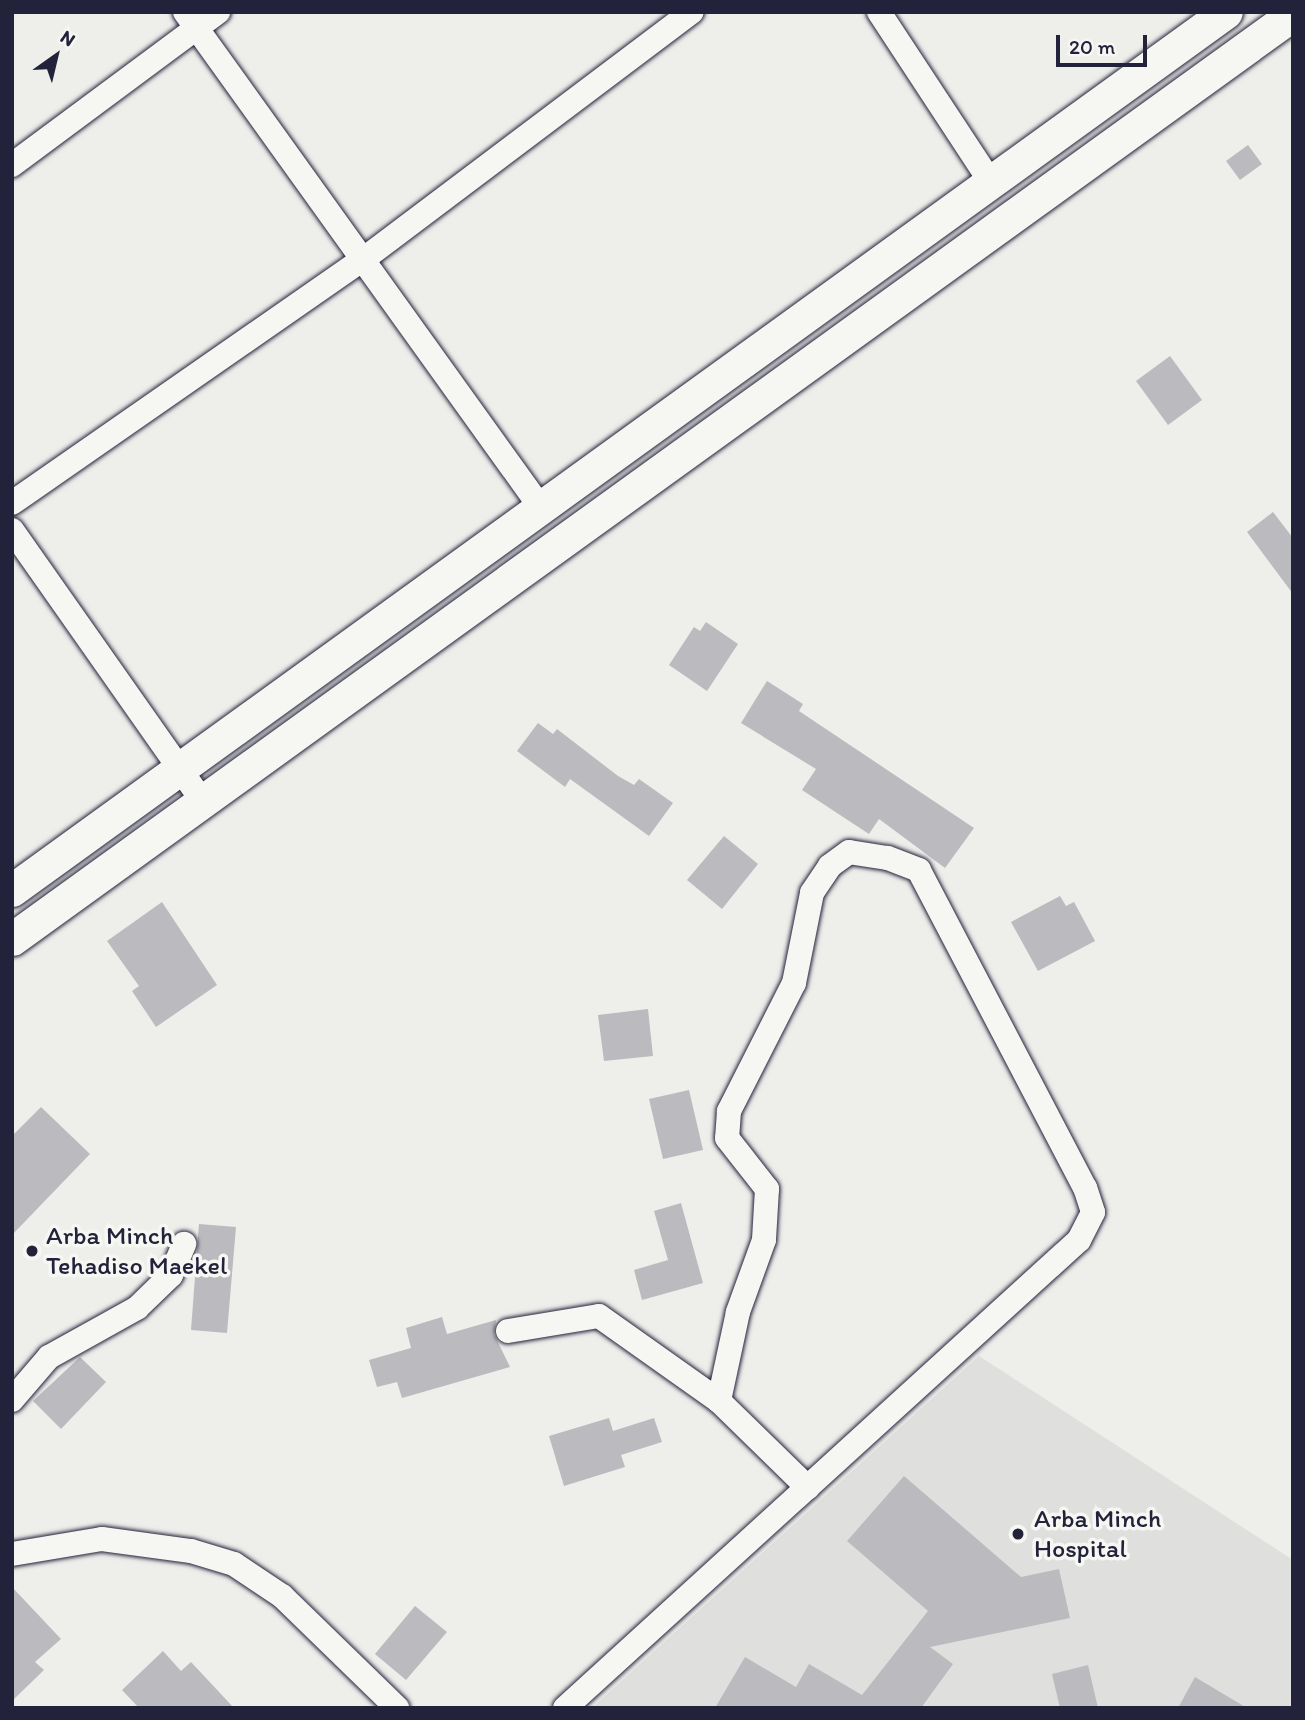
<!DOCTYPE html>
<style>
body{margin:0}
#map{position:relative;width:1305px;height:1720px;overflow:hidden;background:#eeeeeb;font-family:Itim,sans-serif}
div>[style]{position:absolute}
.built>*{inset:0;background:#dfdfde}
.building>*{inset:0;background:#bbbbbf}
.roads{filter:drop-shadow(0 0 2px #22223b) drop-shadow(0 0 2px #22223b)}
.minor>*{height:24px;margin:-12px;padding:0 12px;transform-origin:12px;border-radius:12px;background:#f6f6f2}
.secondary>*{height:33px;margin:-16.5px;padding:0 16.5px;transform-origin:16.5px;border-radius:16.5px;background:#f6f6f2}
.dots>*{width:19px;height:19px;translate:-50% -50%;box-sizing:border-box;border:4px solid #f6f6f2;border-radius:50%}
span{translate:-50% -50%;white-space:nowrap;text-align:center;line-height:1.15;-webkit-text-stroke:7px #f6f6f2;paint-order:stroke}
.poi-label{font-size:26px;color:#22223b}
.left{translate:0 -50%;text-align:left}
.frame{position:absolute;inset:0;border:14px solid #22223b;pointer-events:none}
.north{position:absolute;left:21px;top:21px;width:70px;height:70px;-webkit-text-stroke:5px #f6f6f2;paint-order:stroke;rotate:34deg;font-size:19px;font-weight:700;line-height:28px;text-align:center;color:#22223b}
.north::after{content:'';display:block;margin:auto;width:24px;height:32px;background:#22223b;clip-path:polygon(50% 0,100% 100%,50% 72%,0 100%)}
.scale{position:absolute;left:1056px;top:35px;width:91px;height:32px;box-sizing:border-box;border:4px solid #22223b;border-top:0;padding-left:9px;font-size:21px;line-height:24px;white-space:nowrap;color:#22223b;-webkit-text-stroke:5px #f6f6f2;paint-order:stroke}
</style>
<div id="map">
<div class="built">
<i style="clip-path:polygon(979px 1356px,1293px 1560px,1293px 1708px,592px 1708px)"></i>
</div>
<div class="building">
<i style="clip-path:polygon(1248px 145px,1262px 164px,1240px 180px,1226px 161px)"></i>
<i style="clip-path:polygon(1170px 356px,1202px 400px,1168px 425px,1136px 381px)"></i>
<i style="clip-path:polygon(1273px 512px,1293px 538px,1293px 594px,1247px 532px)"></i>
<i style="clip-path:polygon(706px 622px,738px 644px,707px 691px,669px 665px,694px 627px,700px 631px)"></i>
<i style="clip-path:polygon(767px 681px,803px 704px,799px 711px,974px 828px,945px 868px,879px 819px,869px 834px,802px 790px,816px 769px,741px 723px)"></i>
<i style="clip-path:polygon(538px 723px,553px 734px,557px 729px,618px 776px,634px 785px,639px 779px,673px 803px,649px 836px,570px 779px,565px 787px,517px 751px)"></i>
<i style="clip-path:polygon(724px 836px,758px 864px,722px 909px,687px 880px)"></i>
<i style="clip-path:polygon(1060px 896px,1066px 906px,1074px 902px,1095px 941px,1038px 971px,1011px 922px)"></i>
<i style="clip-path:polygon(162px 902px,217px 985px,156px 1027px,132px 991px,139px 986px,107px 941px)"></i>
<i style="clip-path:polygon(648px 1009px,653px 1056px,604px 1061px,598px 1015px)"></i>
<i style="clip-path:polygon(689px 1090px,703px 1150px,663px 1159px,649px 1099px)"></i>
<i style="clip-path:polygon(41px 1107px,90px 1154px,12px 1235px,12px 1136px)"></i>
<i style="clip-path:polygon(681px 1203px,703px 1283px,642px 1300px,634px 1270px,668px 1260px,654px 1211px)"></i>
<i style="clip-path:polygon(199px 1224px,236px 1227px,227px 1333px,191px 1330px)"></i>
<i style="clip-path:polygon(442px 1317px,447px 1334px,496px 1320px,494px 1334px,510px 1367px,402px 1398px,397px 1382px,377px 1387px,369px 1360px,411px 1348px,406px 1328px)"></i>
<i style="clip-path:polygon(80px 1357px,106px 1382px,61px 1429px,33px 1401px)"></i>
<i style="clip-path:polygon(609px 1418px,613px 1431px,654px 1418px,662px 1442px,621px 1455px,625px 1467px,564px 1486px,549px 1436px)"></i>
<i style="clip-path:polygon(904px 1476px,1021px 1577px,1059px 1569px,1070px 1618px,930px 1647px,953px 1664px,921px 1708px,715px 1708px,745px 1657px,796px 1687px,809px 1664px,862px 1695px,928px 1611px,847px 1541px)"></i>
<i style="clip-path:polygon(12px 1587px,61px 1639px,35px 1662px,44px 1670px,12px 1701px)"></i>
<i style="clip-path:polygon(415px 1606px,447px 1632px,406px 1680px,375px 1654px)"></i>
<i style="clip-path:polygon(163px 1651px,181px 1671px,191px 1662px,234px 1708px,139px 1708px,122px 1690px)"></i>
<i style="clip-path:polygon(1088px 1665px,1098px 1708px,1060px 1708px,1052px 1674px)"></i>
<i style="clip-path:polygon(1195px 1677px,1247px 1708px,1178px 1708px)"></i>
</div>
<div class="roads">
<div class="minor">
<i style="left:185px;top:12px;width:611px;rotate:54.33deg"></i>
<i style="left:879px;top:12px;width:202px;rotate:56.7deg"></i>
<i style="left:12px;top:165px;width:257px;rotate:-36.6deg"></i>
<i style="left:12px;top:503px;width:430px;rotate:-34.8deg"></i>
<i style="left:365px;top:258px;width:409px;rotate:-37deg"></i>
<i style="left:12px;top:530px;width:334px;rotate:54.9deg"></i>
<i style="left:508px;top:1331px;width:92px;rotate:-9.4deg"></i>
<i style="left:599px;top:1316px;width:147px;rotate:35.3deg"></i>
<i style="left:719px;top:1401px;width:124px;rotate:44.3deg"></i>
<i style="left:12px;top:1400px;width:57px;rotate:-49.3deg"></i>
<i style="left:49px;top:1357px;width:101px;rotate:-29.1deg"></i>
<i style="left:137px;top:1308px;width:47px;rotate:-44.1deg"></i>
<i style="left:171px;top:1275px;width:34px;rotate:-67deg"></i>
<i style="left:12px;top:1554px;width:91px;rotate:-9.5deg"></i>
<i style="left:102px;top:1539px;width:90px;rotate:7.7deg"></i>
<i style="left:191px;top:1551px;width:45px;rotate:16.8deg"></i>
<i style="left:234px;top:1564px;width:58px;rotate:33.7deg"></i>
<i style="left:282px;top:1596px;width:161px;rotate:44.2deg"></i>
<i style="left:565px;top:1708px;width:695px;rotate:-42.32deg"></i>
<i style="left:1079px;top:1240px;width:31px;rotate:-63deg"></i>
<i style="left:1093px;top:1212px;width:25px;rotate:-108deg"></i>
<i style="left:1085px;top:1188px;width:359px;rotate:-117.6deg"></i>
<i style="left:919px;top:870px;width:34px;rotate:-159deg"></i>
<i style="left:887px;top:858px;width:38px;rotate:-171deg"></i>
<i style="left:849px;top:852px;width:24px;rotate:144deg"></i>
<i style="left:830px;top:866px;width:32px;rotate:124deg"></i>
<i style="left:812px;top:893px;width:92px;rotate:101.3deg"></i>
<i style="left:794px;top:983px;width:144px;rotate:116.9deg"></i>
<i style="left:729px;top:1111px;width:27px;rotate:94deg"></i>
<i style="left:727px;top:1138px;width:65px;rotate:51.9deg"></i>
<i style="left:767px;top:1189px;width:51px;rotate:93.4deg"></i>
<i style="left:764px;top:1240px;width:77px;rotate:109.9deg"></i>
<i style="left:738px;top:1312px;width:91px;rotate:102.1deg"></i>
</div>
<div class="secondary">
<i style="left:12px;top:890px;width:1498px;rotate:-35.88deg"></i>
<i style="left:12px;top:939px;width:1580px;rotate:-35.83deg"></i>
</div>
</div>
<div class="dots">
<i style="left:32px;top:1251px;background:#22223b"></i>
<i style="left:1018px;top:1534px;background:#22223b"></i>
</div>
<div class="poi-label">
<span class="left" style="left:46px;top:1251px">Arba Minch<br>Tehadiso Maekel</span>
<span class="left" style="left:1034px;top:1534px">Arba Minch<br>Hospital</span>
</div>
<div class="frame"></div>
<div class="north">N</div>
<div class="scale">20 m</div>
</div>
